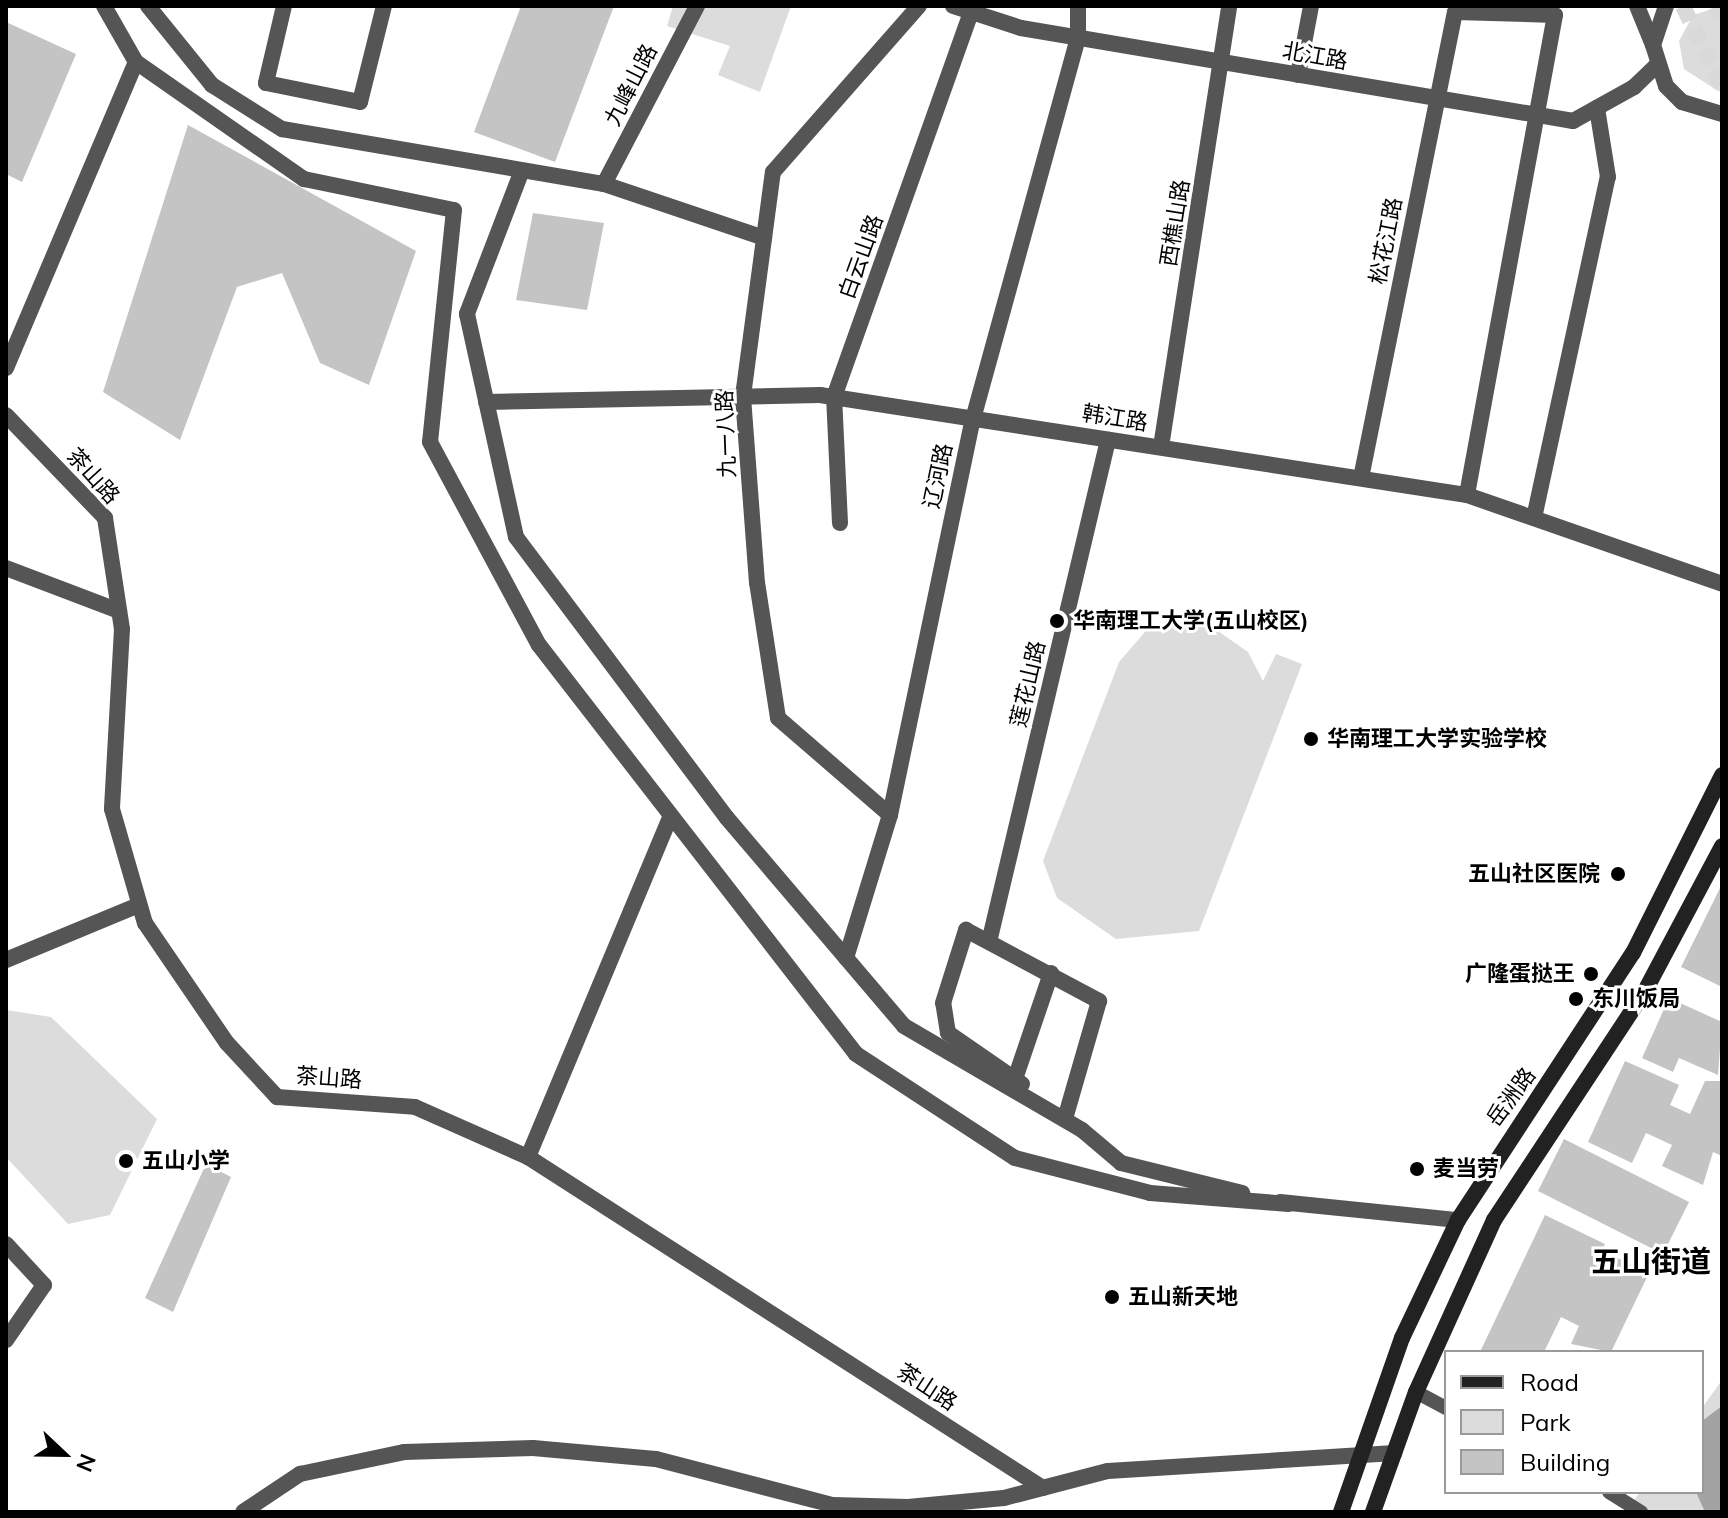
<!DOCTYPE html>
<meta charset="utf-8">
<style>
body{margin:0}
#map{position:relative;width:1728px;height:1518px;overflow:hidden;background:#fff;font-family:Mulish,"Noto Sans SC",sans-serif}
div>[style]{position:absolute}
.green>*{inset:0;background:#dcdcdc}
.water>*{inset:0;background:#a3a3a3}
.building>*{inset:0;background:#c4c4c4}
.secondary-tunnel>*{height:16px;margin-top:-8px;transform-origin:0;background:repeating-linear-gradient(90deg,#d9d9d9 0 16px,transparent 0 24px)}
.lane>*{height:14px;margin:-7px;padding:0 7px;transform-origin:7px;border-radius:7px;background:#555}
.street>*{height:16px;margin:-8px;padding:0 8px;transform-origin:8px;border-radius:8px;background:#555}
.secondary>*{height:16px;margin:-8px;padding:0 8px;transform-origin:8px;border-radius:8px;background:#222}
.dots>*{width:22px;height:22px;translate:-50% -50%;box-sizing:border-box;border:4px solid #fff;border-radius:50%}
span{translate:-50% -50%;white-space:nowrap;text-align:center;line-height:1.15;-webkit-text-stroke:6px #fff;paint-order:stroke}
.street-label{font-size:22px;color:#000}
.poi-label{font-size:22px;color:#000;font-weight:700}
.left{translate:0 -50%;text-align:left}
.right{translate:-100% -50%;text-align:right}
.district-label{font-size:30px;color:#000;font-weight:700}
.frame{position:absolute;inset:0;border:8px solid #000;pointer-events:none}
.legend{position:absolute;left:1444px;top:1350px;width:260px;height:144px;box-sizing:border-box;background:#fff;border:2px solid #999;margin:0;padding:10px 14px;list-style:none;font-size:24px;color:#000}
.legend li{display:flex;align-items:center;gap:16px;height:40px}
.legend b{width:40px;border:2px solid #999}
.north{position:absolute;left:24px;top:1414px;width:80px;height:80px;-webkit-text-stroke:6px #fff;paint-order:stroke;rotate:112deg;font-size:22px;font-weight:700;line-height:32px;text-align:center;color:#000}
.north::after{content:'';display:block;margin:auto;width:28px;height:36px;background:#000;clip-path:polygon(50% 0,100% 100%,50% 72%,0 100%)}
</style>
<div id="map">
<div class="green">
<i style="clip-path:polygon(673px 6px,791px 6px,760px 92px,718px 75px,730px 46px,667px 26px)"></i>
<i style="clip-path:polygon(1722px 6px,1722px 91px,1718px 91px,1684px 69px,1679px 41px,1693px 15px)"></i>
<i style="clip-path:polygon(1208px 624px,1248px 652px,1263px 681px,1276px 654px,1302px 664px,1199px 931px,1116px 939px,1057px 898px,1043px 861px,1119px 662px,1150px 626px)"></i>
<i style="clip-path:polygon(6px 1010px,51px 1017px,157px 1119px,110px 1215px,68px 1224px,6px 1157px)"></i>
<i style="clip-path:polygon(1722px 1380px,1722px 1512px,1626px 1512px,1640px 1492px,1702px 1492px,1702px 1408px)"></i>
</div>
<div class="water">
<i style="clip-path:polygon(1722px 1406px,1722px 1512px,1705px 1512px,1696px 1492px,1702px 1492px,1702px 1421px)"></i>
</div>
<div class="building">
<i style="clip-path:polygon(521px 6px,614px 6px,555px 162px,474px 132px)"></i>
<i style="clip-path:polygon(6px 22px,76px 54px,22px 182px,6px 174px)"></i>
<i style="clip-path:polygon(188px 125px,416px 251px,369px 385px,320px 363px,282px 273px,237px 287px,180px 440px,103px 392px)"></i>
<i style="clip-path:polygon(533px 213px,604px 223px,587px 310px,516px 300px)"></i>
<i style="clip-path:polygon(1722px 884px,1722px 987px,1681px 967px)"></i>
<i style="clip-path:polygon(1669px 998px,1722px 1022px,1718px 1075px,1679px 1058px,1673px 1072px,1642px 1058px)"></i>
<i style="clip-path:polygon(1625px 1061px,1679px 1085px,1670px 1105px,1690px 1114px,1705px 1081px,1722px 1081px,1722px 1156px,1713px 1152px,1703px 1185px,1662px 1166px,1672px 1145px,1646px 1133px,1632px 1163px,1588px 1142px)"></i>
<i style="clip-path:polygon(1564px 1139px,1689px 1202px,1663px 1254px,1538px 1191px)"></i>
<i style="clip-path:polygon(206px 1164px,231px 1177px,173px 1312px,145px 1298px)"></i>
<i style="clip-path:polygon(1545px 1215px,1605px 1244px,1595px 1265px,1601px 1268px,1607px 1253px,1649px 1273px,1611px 1352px,1571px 1344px,1579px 1326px,1561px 1317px,1544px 1352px,1480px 1352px)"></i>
</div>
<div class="secondary-tunnel">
<i style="left:1683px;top:6px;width:90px;rotate:64.3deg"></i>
<i style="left:1716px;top:6px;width:13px;rotate:63deg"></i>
</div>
<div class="lane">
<i style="left:1416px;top:1392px;width:34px;rotate:28deg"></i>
<i style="left:1609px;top:1492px;width:38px;rotate:32deg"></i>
</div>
<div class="street">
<i style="left:104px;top:6px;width:64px;rotate:60.3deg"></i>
<i style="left:136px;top:62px;width:205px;rotate:34.9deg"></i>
<i style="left:304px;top:179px;width:153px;rotate:11.7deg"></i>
<i style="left:454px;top:210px;width:233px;rotate:95.9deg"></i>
<i style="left:430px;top:442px;width:230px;rotate:61.8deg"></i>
<i style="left:539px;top:645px;width:517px;rotate:52.22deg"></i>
<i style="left:856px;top:1054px;width:190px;rotate:33.2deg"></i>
<i style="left:1015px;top:1158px;width:139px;rotate:14.5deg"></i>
<i style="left:1150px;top:1193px;width:139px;rotate:4.5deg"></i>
<i style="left:148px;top:6px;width:102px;rotate:51deg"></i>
<i style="left:212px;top:85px;width:83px;rotate:32.2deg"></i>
<i style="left:282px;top:129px;width:327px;rotate:9.7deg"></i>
<i style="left:604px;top:184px;width:169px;rotate:18.6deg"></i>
<i style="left:284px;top:6px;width:79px;rotate:103.2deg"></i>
<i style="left:266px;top:83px;width:96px;rotate:11.4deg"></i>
<i style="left:360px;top:102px;width:99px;rotate:-76deg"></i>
<i style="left:953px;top:6px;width:71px;rotate:17.9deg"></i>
<i style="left:1021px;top:28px;width:560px;rotate:9.56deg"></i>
<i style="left:1573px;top:121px;width:70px;rotate:-29.1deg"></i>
<i style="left:1634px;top:87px;width:30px;rotate:-44deg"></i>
<i style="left:1637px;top:6px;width:42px;rotate:67.7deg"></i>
<i style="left:1666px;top:6px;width:41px;rotate:108.4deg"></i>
<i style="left:1653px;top:45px;width:43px;rotate:72.4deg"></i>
<i style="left:1666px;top:86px;width:23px;rotate:45deg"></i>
<i style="left:1682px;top:102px;width:42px;rotate:16.7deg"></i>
<i style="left:1298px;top:75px;width:70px;rotate:-79.3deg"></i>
<i style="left:521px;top:173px;width:151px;rotate:111deg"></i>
<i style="left:467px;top:314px;width:228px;rotate:77.6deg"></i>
<i style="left:516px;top:537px;width:351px;rotate:53.1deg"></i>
<i style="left:727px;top:818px;width:273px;rotate:49.6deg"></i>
<i style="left:904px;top:1026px;width:206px;rotate:30.3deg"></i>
<i style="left:1082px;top:1130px;width:51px;rotate:40.2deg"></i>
<i style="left:1121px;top:1163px;width:125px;rotate:13.9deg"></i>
<i style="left:604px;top:184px;width:201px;rotate:-62.4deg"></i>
<i style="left:6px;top:368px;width:332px;rotate:-67deg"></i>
<i style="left:486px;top:402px;width:334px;rotate:-1.2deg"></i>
<i style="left:820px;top:395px;width:655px;rotate:8.79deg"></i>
<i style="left:1467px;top:495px;width:270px;rotate:19.2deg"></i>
<i style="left:6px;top:415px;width:143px;rotate:46.1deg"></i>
<i style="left:105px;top:518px;width:112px;rotate:81.3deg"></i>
<i style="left:122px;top:629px;width:180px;rotate:93.2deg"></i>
<i style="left:112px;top:809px;width:119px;rotate:73.9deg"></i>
<i style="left:145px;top:923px;width:145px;rotate:55.7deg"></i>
<i style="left:227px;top:1043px;width:74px;rotate:47.2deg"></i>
<i style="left:277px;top:1097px;width:138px;rotate:4.1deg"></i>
<i style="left:415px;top:1107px;width:124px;rotate:23.9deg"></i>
<i style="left:528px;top:1157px;width:612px;rotate:32.73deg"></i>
<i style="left:1161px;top:447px;width:446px;rotate:-81.2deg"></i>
<i style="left:1361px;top:478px;width:475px;rotate:-78.6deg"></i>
<i style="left:1455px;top:12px;width:100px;rotate:1.7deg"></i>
<i style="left:1555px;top:15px;width:488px;rotate:100.4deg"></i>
<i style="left:1534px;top:518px;width:349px;rotate:-77.8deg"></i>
<i style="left:1608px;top:177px;width:70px;rotate:-99.1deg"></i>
<i style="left:840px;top:523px;width:126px;rotate:-92.7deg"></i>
<i style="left:834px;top:397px;width:409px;rotate:-70.4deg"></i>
<i style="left:6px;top:568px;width:121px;rotate:20.8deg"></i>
<i style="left:890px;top:815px;width:148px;rotate:-139.1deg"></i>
<i style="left:778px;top:718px;width:137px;rotate:-98.8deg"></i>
<i style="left:757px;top:583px;width:188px;rotate:-94.3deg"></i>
<i style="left:743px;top:396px;width:226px;rotate:-82.4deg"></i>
<i style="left:773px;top:172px;width:221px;rotate:-48.7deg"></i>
<i style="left:990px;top:938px;width:512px;rotate:-76.67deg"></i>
<i style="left:846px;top:958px;width:150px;rotate:-72.9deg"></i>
<i style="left:890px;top:815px;width:405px;rotate:-78.2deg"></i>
<i style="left:973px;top:419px;width:395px;rotate:-74.6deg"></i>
<i style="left:1078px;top:38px;width:32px;rotate:-90deg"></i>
<i style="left:6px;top:960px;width:144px;rotate:-22.5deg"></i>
<i style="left:1015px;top:1079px;width:112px;rotate:-71.2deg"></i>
<i style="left:1022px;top:1084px;width:90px;rotate:-145.4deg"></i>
<i style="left:948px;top:1033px;width:30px;rotate:-99deg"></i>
<i style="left:943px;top:1003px;width:77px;rotate:-72.5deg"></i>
<i style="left:966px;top:930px;width:151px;rotate:28.1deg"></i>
<i style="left:1099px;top:1001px;width:119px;rotate:106.1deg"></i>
<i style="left:528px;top:1157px;width:368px;rotate:-67.3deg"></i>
<i style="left:1280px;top:1202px;width:179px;rotate:5.8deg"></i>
<i style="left:6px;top:1244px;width:56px;rotate:47.2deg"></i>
<i style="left:44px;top:1285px;width:67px;rotate:124.6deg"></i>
<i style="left:243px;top:1512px;width:69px;rotate:-33.7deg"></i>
<i style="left:300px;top:1474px;width:106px;rotate:-11.9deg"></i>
<i style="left:404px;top:1452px;width:129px;rotate:-1.8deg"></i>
<i style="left:533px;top:1448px;width:123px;rotate:5.1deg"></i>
<i style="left:656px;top:1459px;width:182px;rotate:14.6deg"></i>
<i style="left:832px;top:1505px;width:76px;rotate:1.5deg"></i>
<i style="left:908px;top:1507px;width:96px;rotate:-5.4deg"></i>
<i style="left:1004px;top:1498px;width:107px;rotate:-14.6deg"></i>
<i style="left:1108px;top:1471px;width:287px;rotate:-3.6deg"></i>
</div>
<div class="secondary">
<i style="left:1341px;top:1512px;width:184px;rotate:-70.7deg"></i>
<i style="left:1402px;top:1338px;width:131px;rotate:-64.6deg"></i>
<i style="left:1458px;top:1220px;width:319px;rotate:-56.8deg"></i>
<i style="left:1633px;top:953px;width:199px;rotate:-63.4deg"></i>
<i style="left:1373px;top:1512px;width:127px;rotate:-70.3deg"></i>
<i style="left:1416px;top:1392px;width:189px;rotate:-65.6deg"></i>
<i style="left:1494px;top:1220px;width:274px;rotate:-56.6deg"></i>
<i style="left:1645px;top:991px;width:164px;rotate:-62deg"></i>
</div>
<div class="dots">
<i style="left:1057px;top:621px;background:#000"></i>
<i style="left:1311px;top:739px;background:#000"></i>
<i style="left:1618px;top:874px;background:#000"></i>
<i style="left:1591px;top:974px;background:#000"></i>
<i style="left:1576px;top:999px;background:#000"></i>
<i style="left:126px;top:1161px;background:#000"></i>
<i style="left:1417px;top:1169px;background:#000"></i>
<i style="left:1112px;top:1297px;background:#000"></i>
</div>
<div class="street-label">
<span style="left:1315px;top:56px;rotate:10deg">北江路</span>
<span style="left:631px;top:85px;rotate:-63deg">九峰山路</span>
<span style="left:1175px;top:223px;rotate:-81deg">西樵山路</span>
<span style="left:1386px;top:241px;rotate:-79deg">松花江路</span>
<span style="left:861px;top:257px;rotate:-70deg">白云山路</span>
<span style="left:1115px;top:418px;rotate:9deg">韩江路</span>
<span style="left:726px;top:434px;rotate:-92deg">九一八路</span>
<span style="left:93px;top:476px;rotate:48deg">茶山路</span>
<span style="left:938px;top:476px;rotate:-78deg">辽河路</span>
<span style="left:1028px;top:684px;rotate:-77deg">莲花山路</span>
<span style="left:329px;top:1078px;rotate:4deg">茶山路</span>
<span style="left:1511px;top:1097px;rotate:-54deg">岳洲路</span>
<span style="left:927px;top:1387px;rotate:33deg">茶山路</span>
</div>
<div class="poi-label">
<span class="left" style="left:1073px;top:621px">华南理工大学(五山校区)</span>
<span class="left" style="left:1327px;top:739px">华南理工大学实验学校</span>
<span class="right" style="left:1600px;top:874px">五山社区医院</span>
<span class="right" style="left:1575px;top:974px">广隆蛋挞王</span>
<span class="left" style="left:1592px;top:999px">东川饭局</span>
<span class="left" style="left:142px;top:1161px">五山小学</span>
<span class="left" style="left:1433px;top:1169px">麦当劳</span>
<span class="left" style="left:1128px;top:1297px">五山新天地</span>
</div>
<div class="district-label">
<span style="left:1651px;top:1261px">五山街道</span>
</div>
<div class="frame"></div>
<ul class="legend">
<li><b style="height:10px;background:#222"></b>Road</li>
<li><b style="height:22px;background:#dcdcdc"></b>Park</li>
<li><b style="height:22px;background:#c4c4c4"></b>Building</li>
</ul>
<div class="north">N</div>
</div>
